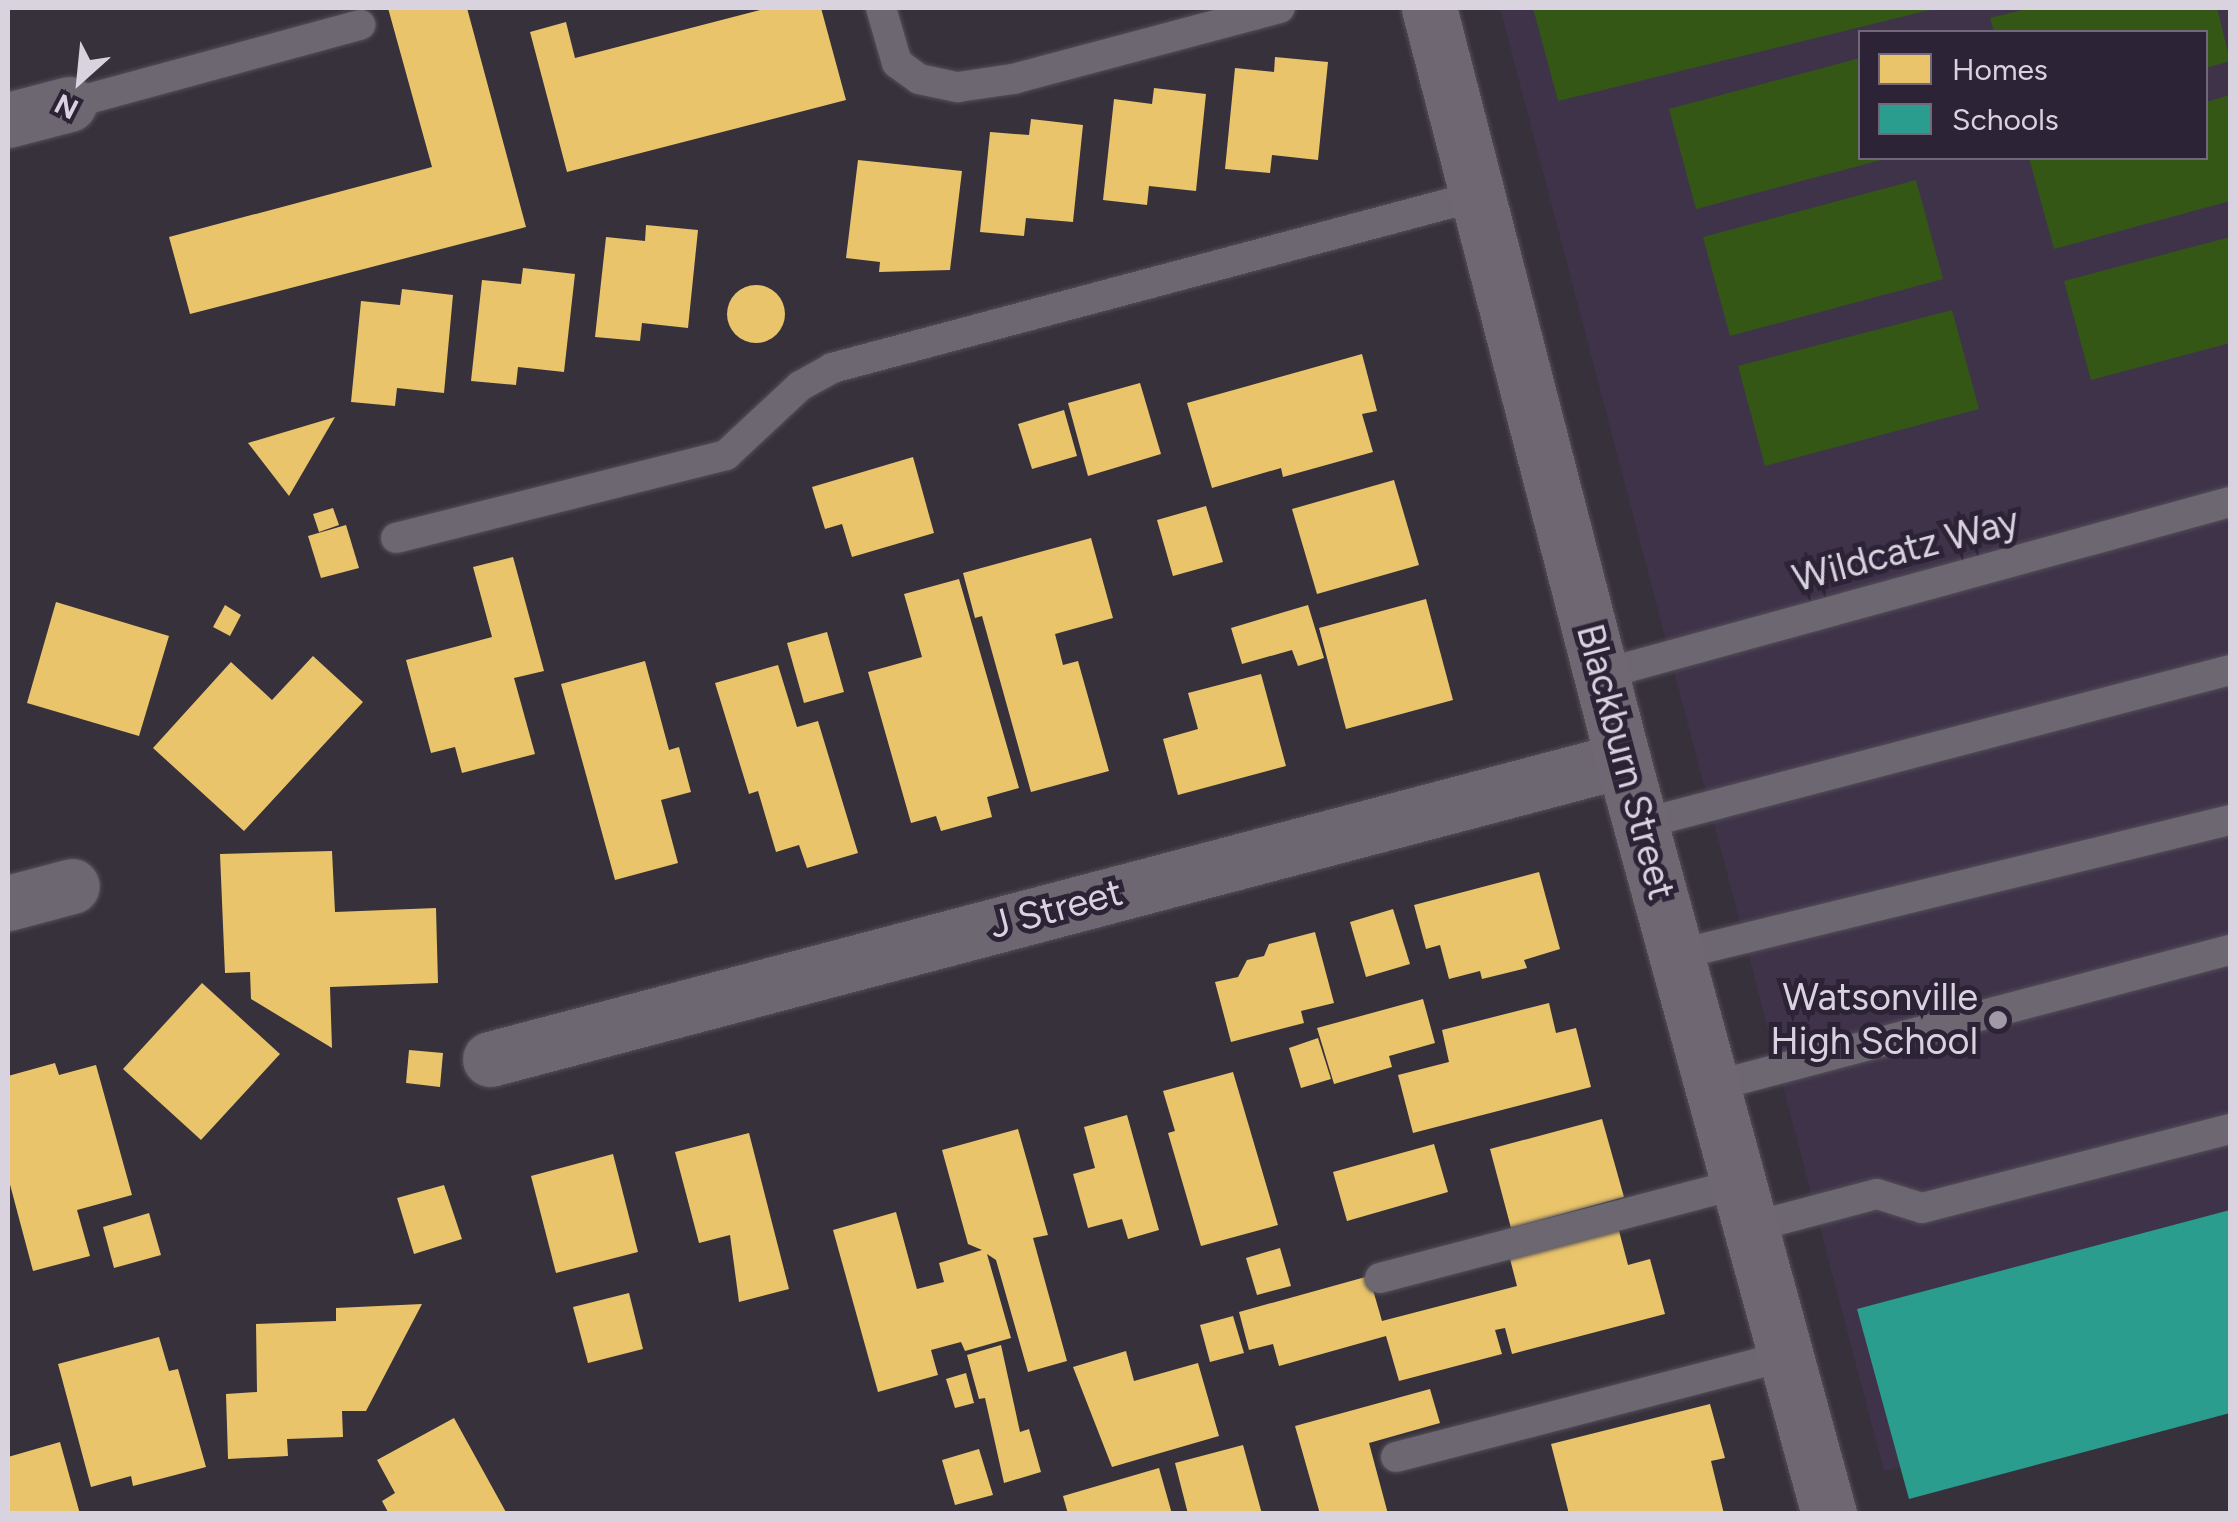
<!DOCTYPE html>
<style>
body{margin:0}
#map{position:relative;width:2238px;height:1521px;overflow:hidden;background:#37313c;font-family:Figtree,sans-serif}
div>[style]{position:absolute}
.built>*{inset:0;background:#3f334a}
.green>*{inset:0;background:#345716}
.homes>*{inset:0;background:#e9c46a}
.round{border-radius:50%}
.schools>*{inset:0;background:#2a9d8f}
.roads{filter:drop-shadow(0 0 2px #534f58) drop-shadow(0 0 2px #534f58)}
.lane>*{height:30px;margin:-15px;padding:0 15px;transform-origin:15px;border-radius:15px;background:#6c6770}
.street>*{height:55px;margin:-27.5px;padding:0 27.5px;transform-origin:27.5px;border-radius:27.5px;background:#6c6770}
.secondary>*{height:55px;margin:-27.5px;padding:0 27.5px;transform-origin:27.5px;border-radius:27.5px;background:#6f6872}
.dots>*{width:28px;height:28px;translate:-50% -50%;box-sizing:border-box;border:5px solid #2c2336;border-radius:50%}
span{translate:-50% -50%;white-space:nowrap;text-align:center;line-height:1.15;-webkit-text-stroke:10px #2c2336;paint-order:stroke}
.street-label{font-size:38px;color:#d9d3e0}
.poi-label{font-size:38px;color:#d9d3e0}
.right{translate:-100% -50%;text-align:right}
.frame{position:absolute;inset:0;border:10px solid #d9d3e0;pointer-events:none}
.legend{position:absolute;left:1858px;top:30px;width:350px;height:130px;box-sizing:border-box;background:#2c2336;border:2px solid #71697a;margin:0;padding:12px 18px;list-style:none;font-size:30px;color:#d9d3e0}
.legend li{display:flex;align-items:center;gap:20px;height:50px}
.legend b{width:50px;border:2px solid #71697a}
.north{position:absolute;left:30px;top:30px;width:100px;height:100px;-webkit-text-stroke:8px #2c2336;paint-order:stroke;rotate:207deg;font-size:28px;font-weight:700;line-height:40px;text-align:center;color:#d9d3e0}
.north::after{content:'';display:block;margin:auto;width:35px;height:45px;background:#d9d3e0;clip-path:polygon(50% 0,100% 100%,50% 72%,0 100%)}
</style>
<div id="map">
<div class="built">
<i style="clip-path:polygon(evenodd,1500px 8px,2230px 8px,2230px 1385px,1884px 1471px,1500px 8px,1860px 32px,2206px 32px,2206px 158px,1860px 158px,1860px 32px)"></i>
</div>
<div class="green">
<i style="clip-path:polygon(1533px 8px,1938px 8px,1558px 101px)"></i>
<i style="clip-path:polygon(2030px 8px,2217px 8px,2230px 61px,2206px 68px,2206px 32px,1994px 32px,1990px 18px)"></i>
<i style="clip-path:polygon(1860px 58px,1860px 158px,1889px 158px,1696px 209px,1669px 109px)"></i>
<i style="clip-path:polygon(2230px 95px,2230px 201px,2054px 249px,2029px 158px,2206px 158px,2206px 102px)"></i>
<i style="clip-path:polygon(1916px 180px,1943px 279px,1730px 336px,1703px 237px)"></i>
<i style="clip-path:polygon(2230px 237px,2230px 343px,2091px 380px,2064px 281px)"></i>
<i style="clip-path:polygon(1952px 310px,1979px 409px,1765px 466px,1738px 366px)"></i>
</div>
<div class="homes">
<i style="clip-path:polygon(388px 8px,467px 8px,526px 227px,190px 314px,169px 237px,432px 167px)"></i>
<i style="clip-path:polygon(768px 8px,821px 8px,846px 100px,567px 172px,530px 32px,566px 22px,575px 58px)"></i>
<i style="clip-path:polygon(1275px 57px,1328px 62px,1318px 160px,1272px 155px,1270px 173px,1225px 169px,1235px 68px,1274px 72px)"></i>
<i style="clip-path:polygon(1154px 88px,1206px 94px,1196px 191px,1149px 186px,1147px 205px,1103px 200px,1114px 99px,1152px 104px)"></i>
<i style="clip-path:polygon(1031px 119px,1083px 125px,1073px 222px,1026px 218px,1024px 236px,980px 232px,990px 132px,1029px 135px)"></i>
<i style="clip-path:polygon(858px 160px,962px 171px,950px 270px,879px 272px,880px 262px,846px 258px)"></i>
<i style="clip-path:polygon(646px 225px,698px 230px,688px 328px,642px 323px,640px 341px,595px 337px,606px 237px,645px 241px)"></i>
<i style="clip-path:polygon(523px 268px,575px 274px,564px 372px,518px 367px,516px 385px,471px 381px,482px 280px,521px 284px)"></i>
<i class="round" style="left:727px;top:285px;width:58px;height:58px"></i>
<i style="clip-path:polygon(402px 289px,453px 295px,444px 393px,397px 388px,395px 406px,351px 402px,361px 301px,400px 305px)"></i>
<i style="clip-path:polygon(1362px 354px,1377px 411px,1362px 414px,1373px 452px,1283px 477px,1281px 468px,1212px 488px,1187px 403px)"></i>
<i style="clip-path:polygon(1140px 383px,1161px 454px,1088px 476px,1068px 403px)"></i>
<i style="clip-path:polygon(1064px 410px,1077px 456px,1032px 469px,1018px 424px)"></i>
<i style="clip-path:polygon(335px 417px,289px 496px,248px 443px)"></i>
<i style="clip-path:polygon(913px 457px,934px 533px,852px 557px,842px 524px,825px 529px,812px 487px)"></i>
<i style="clip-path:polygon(1394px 480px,1419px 565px,1317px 594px,1292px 509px)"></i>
<i style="clip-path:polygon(1206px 506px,1223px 562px,1173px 576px,1157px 520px)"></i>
<i style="clip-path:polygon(333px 508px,339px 525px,319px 532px,313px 514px)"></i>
<i style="clip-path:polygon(346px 525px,359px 568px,321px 578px,308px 536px)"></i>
<i style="clip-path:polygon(1091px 538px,1113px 618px,1055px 634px,1063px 665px,1078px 661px,1109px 771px,1031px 792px,982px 616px,975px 618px,963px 573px)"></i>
<i style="clip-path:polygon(513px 557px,544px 671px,514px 678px,535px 754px,462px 773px,455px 747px,431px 753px,406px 660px,492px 637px,473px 567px)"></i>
<i style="clip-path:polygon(959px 579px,1019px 788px,987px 797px,992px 817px,941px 831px,936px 816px,911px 823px,868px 672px,922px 657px,904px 594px)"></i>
<i style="clip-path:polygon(1426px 599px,1453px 700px,1346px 729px,1319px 628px)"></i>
<i style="clip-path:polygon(56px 602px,169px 636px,139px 736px,27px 703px)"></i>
<i style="clip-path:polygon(225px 605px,241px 615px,230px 636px,213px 627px)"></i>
<i style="clip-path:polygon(1308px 605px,1324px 658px,1298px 666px,1292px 650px,1242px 664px,1231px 628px)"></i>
<i style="clip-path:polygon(827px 632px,844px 692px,804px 703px,787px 643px)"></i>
<i style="clip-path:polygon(313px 656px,363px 702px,244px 831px,153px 748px,231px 662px,272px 700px)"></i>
<i style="clip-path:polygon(645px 661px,669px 750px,679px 747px,691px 792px,661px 800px,678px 863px,615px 880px,561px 684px)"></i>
<i style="clip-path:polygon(778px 665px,797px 727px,818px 721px,858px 853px,807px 868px,799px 845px,776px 852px,758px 791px,749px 794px,715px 683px)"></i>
<i style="clip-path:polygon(1261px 674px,1286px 766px,1178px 795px,1163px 739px,1198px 729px,1188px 693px)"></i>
<i style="clip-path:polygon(332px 851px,335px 912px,436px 908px,438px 983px,330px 987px,332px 1048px,251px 999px,250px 972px,225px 973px,220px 854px)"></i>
<i style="clip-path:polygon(1539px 872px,1560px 949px,1524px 960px,1527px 968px,1482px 979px,1480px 971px,1449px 979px,1440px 945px,1426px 949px,1414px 905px)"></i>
<i style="clip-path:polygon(1393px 909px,1410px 964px,1366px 977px,1350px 922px)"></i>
<i style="clip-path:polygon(1315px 932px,1334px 1003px,1301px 1011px,1304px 1023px,1231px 1042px,1215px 982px,1238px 977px,1247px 960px,1264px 956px,1269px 944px)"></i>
<i style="clip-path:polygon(202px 983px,280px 1054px,201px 1140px,123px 1069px)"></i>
<i style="clip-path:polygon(1423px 999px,1435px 1043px,1389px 1056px,1392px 1067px,1334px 1084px,1317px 1028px)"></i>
<i style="clip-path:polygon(1549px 1003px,1556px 1033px,1576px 1028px,1591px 1087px,1413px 1133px,1398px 1075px,1449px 1062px,1442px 1030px)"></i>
<i style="clip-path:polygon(1318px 1038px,1331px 1079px,1301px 1088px,1289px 1048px)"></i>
<i style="clip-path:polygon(409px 1050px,443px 1053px,440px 1087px,406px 1083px)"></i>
<i style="clip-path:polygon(55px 1063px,59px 1075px,96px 1065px,132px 1195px,77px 1210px,90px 1256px,33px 1271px,8px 1177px,8px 1076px)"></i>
<i style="clip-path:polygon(1233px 1072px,1278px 1225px,1201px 1246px,1168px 1133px,1175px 1131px,1163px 1091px)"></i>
<i style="clip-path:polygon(1127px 1115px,1159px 1230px,1128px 1239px,1122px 1219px,1088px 1228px,1073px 1174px,1095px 1168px,1084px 1127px)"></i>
<i style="clip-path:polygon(1602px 1119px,1624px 1197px,1511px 1228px,1490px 1149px)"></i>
<i style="clip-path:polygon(1018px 1129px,1048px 1235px,1033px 1238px,1067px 1361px,1028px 1372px,996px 1260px,987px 1254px,1011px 1338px,965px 1351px,961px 1342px,931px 1350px,938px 1375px,878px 1392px,833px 1230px,896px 1212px,917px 1289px,944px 1282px,939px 1263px,982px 1250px,968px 1244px,942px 1150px)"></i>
<i style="clip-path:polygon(749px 1133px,789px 1289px,739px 1302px,730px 1235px,699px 1243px,675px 1152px)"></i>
<i style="clip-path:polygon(1434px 1144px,1448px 1192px,1347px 1221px,1333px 1172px)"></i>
<i style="clip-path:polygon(613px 1154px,638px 1252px,556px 1273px,531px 1176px)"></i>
<i style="clip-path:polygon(444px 1185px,462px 1239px,414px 1254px,397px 1198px)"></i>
<i style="clip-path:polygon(149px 1213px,161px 1255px,114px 1268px,103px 1227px)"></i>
<i style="clip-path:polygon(1618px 1227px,1628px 1265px,1650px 1259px,1665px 1314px,1512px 1354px,1505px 1328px,1495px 1330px,1502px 1354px,1399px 1381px,1386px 1336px,1279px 1366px,1273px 1344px,1249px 1350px,1239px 1312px,1369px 1276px,1382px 1321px,1517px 1286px,1509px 1255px)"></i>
<i style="clip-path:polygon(1280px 1248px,1291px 1286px,1257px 1295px,1246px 1258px)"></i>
<i style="clip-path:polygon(629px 1293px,643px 1349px,588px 1363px,573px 1307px)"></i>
<i style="clip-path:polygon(422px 1304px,366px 1411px,342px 1411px,343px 1437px,287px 1439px,288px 1456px,228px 1459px,226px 1394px,257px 1392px,256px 1324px,336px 1321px,336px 1308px)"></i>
<i style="clip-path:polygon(1233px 1316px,1244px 1353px,1210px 1362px,1200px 1325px)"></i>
<i style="clip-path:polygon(159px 1337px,169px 1371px,178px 1369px,206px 1467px,133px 1486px,131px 1476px,91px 1487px,58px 1364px)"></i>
<i style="clip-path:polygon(1001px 1345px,1020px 1432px,1029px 1429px,1041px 1472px,1004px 1483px,985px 1398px,979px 1399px,967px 1355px)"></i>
<i style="clip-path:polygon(1126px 1351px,1134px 1381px,1198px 1363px,1219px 1436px,1112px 1467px,1073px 1367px)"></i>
<i style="clip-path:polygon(966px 1373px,974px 1403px,955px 1408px,946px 1379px)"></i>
<i style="clip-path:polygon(1430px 1389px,1440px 1423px,1369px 1443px,1388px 1514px,1320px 1514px,1295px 1426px)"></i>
<i style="clip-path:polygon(1710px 1404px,1725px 1458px,1711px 1461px,1724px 1514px,1569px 1514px,1551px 1444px)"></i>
<i style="clip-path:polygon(454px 1418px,507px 1514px,389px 1514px,382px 1501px,395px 1493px,377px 1460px)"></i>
<i style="clip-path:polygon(60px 1442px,80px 1514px,8px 1514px,8px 1457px)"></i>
<i style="clip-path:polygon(1243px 1445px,1262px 1514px,1188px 1514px,1175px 1463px)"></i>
<i style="clip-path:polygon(979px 1449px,993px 1495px,955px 1505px,942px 1460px)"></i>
<i style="clip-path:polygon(1159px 1468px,1172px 1514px,1068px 1514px,1063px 1496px)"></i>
</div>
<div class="schools">
<i style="clip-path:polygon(2230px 1210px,2230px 1413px,1909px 1499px,1857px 1309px)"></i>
</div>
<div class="roads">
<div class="lane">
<i style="left:881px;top:8px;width:57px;rotate:73.8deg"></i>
<i style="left:897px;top:63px;width:27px;rotate:36deg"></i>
<i style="left:919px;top:79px;width:40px;rotate:12deg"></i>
<i style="left:958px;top:87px;width:56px;rotate:-8.3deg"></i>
<i style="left:1013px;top:79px;width:276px;rotate:-14.9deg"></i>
<i style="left:69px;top:104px;width:302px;rotate:-15.2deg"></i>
<i style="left:396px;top:538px;width:340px;rotate:-14.1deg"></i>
<i style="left:726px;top:455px;width:101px;rotate:-43deg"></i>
<i style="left:800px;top:386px;width:37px;rotate:-29deg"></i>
<i style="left:832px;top:368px;width:668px;rotate:-14.93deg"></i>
<i style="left:1603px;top:674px;width:650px;rotate:-15.34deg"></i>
<i style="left:1641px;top:824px;width:609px;rotate:-14.65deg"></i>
<i style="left:1676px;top:955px;width:570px;rotate:-13.7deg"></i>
<i style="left:1714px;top:1086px;width:534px;rotate:-14.77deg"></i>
<i style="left:1752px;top:1227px;width:129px;rotate:-14.8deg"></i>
<i style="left:1877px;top:1194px;width:47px;rotate:17.3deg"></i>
<i style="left:1922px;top:1208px;width:318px;rotate:-14.4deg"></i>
<i style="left:1380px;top:1278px;width:371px;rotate:-14.7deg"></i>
<i style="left:1396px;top:1457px;width:404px;rotate:-14.5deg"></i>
</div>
<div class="street">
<i style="left:8px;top:120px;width:63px;rotate:-14.7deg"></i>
<i style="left:8px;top:903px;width:66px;rotate:-14.9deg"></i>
<i style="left:490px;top:1059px;width:1172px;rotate:-14.78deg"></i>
</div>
<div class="secondary">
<i style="left:1429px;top:8px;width:777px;rotate:75.53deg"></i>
<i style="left:1623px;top:760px;width:782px;rotate:74.72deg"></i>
</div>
</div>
<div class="dots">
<i style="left:1998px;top:1020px;background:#a09aa7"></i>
</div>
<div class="street-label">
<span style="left:1906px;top:550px;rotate:-15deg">Wildcatz Way</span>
<span style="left:1625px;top:762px;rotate:75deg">Blackburn Street</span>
<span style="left:1056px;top:909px;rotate:-15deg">J Street</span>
</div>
<div class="poi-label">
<span class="right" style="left:1978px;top:1020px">Watsonville<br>High School</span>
</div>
<div class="frame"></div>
<ul class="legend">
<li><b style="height:28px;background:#e9c46a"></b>Homes</li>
<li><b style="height:28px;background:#2a9d8f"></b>Schools</li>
</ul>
<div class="north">N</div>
</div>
